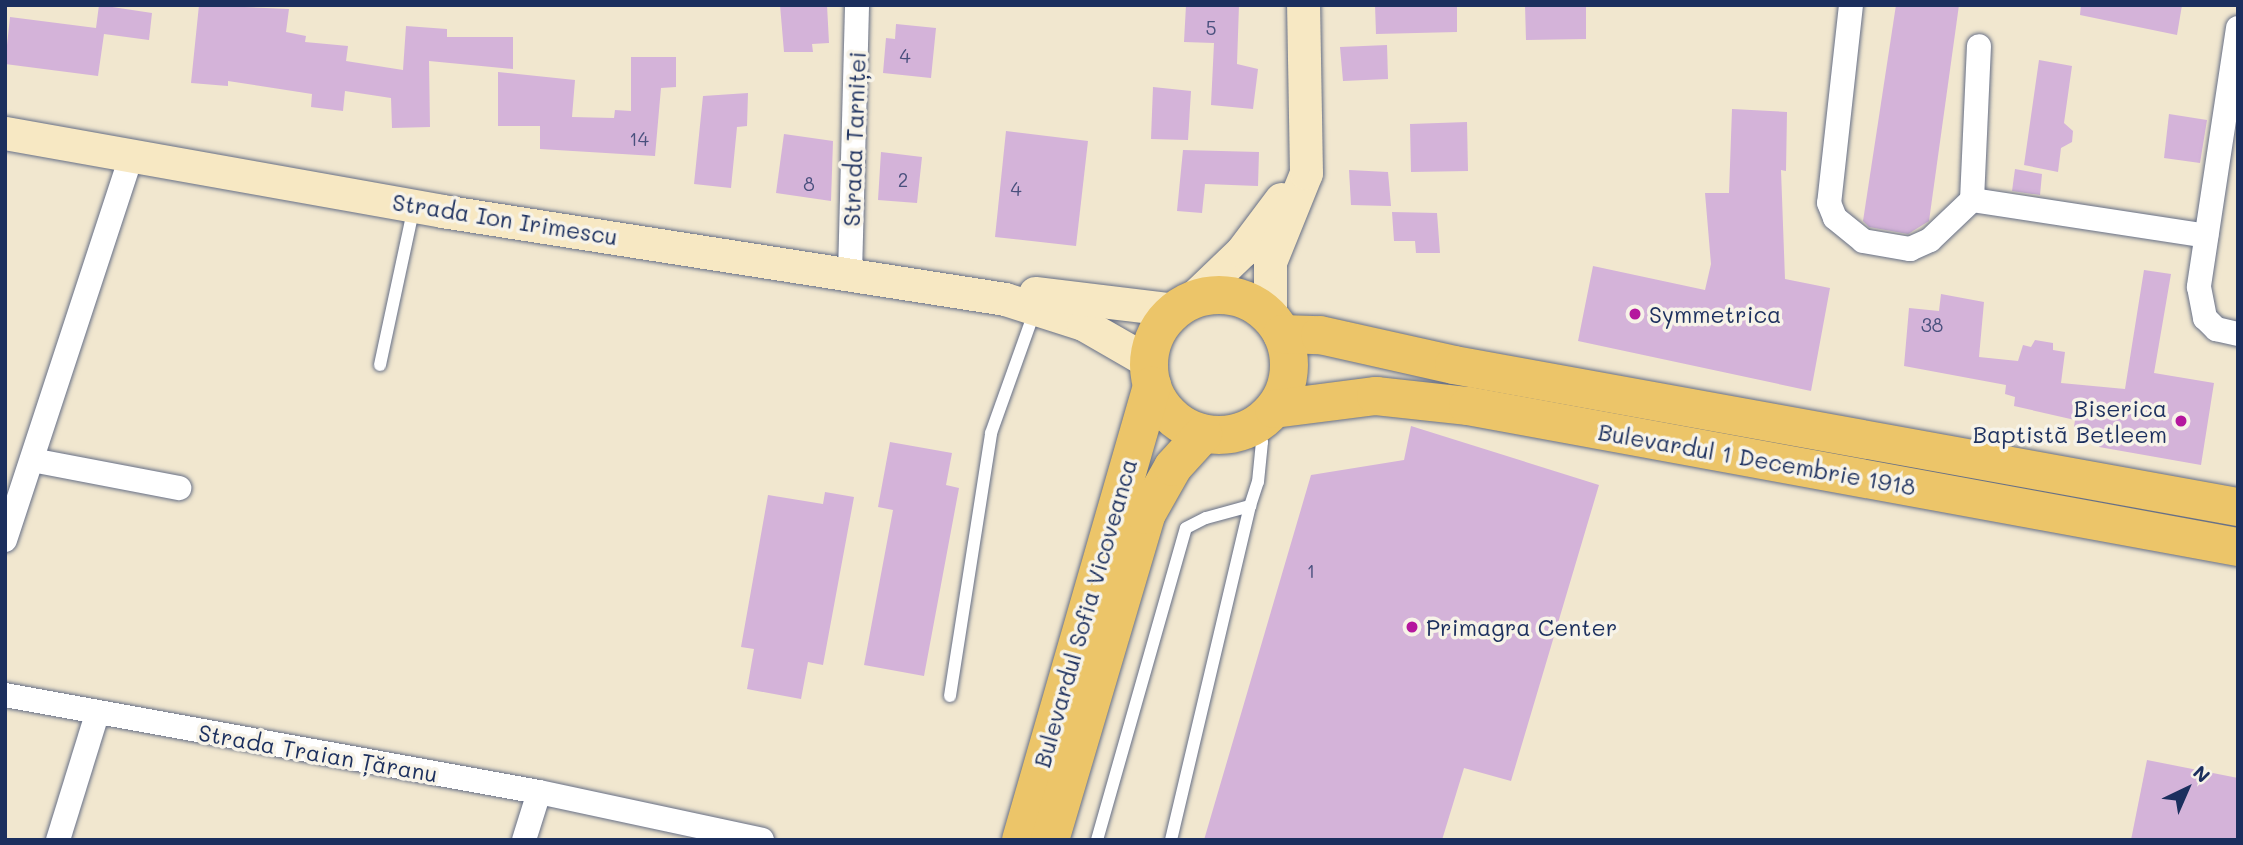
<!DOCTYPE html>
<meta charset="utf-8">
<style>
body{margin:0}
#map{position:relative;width:2243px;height:845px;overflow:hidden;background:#f1e7cf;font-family:Mali,sans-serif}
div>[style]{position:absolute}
.building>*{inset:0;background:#d4b3d9}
.roads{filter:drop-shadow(0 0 2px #666f86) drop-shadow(0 0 2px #666f86)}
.lane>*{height:12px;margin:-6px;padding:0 6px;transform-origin:6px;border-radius:6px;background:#fff}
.street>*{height:24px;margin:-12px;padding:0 12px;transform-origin:12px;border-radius:12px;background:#fff}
.secondary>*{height:33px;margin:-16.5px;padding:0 16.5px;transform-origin:16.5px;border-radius:16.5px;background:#f7e8c3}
.primary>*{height:38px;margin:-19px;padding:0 19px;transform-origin:19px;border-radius:19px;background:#ecc569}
.primary>.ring{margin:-19px;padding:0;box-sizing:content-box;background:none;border:38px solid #ecc569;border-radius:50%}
.dots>*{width:19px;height:19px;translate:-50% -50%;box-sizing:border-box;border:4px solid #f7f3e8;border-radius:50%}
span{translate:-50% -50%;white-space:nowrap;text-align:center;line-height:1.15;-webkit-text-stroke:7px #f7f3e8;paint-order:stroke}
.number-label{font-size:19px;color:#49507d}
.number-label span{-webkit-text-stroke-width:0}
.street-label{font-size:23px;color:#1b2f5e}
.poi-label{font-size:23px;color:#1b2f5e}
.left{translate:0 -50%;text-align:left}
.right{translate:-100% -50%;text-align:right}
.frame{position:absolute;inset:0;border:7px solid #1b2f5e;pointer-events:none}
.north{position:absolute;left:2152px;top:754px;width:70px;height:70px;-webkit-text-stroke:5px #f7f3e8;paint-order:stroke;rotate:44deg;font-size:19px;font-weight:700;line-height:28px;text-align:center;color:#1b2f5e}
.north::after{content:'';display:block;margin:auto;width:24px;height:32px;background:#1b2f5e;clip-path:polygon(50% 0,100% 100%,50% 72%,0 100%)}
</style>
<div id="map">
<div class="building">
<i style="clip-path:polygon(99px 5px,152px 13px,149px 40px,104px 34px,98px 76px,5px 64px,10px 17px,96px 28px)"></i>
<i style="clip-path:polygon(199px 5px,289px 9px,286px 32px,306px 36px,305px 42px,348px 46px,346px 61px,403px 70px,406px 26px,447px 29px,447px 37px,513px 37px,513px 69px,429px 61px,430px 127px,392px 128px,391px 98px,345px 91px,343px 111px,311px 107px,312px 94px,228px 81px,228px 86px,191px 83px)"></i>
<i style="clip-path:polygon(780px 5px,827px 5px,829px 43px,812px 44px,813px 52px,784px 52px)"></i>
<i style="clip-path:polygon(1186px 5px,1239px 5px,1237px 64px,1258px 69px,1253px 109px,1211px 105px,1214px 43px,1184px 42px)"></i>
<i style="clip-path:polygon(1375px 5px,1457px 5px,1457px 32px,1376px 34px)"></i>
<i style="clip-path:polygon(1525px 5px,1586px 5px,1586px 39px,1526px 40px)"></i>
<i style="clip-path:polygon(1896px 5px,1959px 5px,1929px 221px,1908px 234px,1869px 227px,1863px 221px)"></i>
<i style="clip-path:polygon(2081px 5px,2182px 5px,2177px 35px,2080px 15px)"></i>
<i style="clip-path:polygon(896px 24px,936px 28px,931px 78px,883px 73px,886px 38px,895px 39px)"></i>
<i style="clip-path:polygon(1387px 45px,1388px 79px,1343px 81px,1340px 47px)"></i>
<i style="clip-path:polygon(631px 57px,676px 57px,676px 87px,661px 88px,655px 156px,540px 149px,540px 126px,498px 126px,498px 72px,575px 80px,572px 117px,614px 118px,615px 110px,631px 111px)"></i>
<i style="clip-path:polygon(2039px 60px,2072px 66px,2064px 123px,2073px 131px,2072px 142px,2061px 148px,2058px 172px,2024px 165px)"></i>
<i style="clip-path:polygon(1153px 87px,1191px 91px,1188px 140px,1151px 139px)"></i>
<i style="clip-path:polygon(748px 93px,747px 126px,737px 127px,731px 188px,694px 184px,703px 96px)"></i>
<i style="clip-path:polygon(1732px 109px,1787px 112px,1786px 171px,1781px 170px,1785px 279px,1830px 288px,1811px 391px,1578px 341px,1593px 266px,1705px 290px,1711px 264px,1705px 193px,1729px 193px)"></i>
<i style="clip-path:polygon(2169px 114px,2207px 120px,2200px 163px,2164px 158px)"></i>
<i style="clip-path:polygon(1467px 122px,1468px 171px,1411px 172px,1410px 124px)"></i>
<i style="clip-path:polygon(1006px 131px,1088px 141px,1076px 246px,995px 237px)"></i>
<i style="clip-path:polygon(784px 134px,833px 141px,831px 201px,776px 193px)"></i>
<i style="clip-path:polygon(1183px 150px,1259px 152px,1258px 186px,1205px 184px,1202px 213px,1177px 211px)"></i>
<i style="clip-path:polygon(881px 152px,922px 157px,917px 203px,878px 200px)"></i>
<i style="clip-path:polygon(2015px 169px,2042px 174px,2040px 195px,2012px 191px)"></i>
<i style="clip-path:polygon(1349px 170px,1388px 172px,1391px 206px,1351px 205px)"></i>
<i style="clip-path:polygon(1392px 212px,1437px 213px,1440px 253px,1416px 253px,1415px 241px,1394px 241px)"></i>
<i style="clip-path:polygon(2144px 270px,2171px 274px,2154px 373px,2214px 383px,2201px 465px,2099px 447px,2100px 434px,2074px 427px,2075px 420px,2014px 406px,2015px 397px,2005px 394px,2006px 385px,1904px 366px,1909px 308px,1939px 311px,1941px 294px,1984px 302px,1979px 357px,2018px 361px,2023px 345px,2031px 347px,2035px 340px,2053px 343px,2053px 350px,2065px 352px,2061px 383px,2125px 389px)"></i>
<i style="clip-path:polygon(1411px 426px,1599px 485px,1511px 781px,1464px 768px,1442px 840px,1204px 840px,1311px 475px,1404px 460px)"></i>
<i style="clip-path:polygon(890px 442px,952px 453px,946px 485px,959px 488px,924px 676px,864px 665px,893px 510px,878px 507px)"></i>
<i style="clip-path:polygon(825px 492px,854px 497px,823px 665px,808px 662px,801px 699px,747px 689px,754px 649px,741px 647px,768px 495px,823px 504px)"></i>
<i style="clip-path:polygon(2147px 760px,2238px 778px,2238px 840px,2131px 840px)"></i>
</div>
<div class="roads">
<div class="lane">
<i style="left:380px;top:365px;width:163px;rotate:-77.9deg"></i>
<i style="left:950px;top:696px;width:266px;rotate:-81.1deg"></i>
<i style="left:991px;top:433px;width:131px;rotate:-70.3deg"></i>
<i style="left:1097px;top:840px;width:324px;rotate:-74.1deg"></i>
<i style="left:1186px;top:528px;width:22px;rotate:-27deg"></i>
<i style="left:1206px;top:518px;width:46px;rotate:-15.3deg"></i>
<i style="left:1250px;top:506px;width:25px;rotate:-72deg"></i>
<i style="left:1258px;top:482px;width:40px;rotate:-84.3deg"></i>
<i style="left:1262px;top:442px;width:24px;rotate:-158deg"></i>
<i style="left:1171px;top:840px;width:343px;rotate:-76.7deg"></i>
</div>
<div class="street">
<i style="left:1851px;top:5px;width:199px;rotate:96.3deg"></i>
<i style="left:1829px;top:203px;width:16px;rotate:68deg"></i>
<i style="left:1835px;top:218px;width:36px;rotate:39deg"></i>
<i style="left:1863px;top:241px;width:48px;rotate:9.7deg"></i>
<i style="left:1910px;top:249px;width:22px;rotate:-24deg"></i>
<i style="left:1930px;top:240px;width:58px;rotate:-43.6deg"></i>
<i style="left:1972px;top:200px;width:154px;rotate:-87.4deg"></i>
<i style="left:2238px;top:28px;width:262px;rotate:98.6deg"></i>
<i style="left:2199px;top:287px;width:32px;rotate:79deg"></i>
<i style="left:2205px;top:318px;width:16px;rotate:45deg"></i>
<i style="left:2216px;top:329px;width:23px;rotate:13deg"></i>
<i style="left:1972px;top:200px;width:237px;rotate:8.7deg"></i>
<i style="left:850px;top:274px;width:269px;rotate:-88.5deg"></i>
<i style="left:32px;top:460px;width:150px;rotate:10.8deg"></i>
<i style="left:5px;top:540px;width:404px;rotate:-71.8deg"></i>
<i style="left:5px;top:695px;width:543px;rotate:10.3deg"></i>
<i style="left:539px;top:792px;width:228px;rotate:12.1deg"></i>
<i style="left:58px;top:840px;width:132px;rotate:-72.8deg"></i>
<i style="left:524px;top:840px;width:50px;rotate:-72.6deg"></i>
</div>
<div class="secondary">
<i style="left:5px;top:133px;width:444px;rotate:10.1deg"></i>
<i style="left:442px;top:211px;width:570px;rotate:8.88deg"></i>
<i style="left:1005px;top:299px;width:82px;rotate:17.8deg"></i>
<i style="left:1083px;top:324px;width:76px;rotate:29.9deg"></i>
<i style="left:1035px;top:293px;width:141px;rotate:6.9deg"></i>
<i style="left:1191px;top:300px;width:71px;rotate:-43.9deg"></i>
<i style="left:1242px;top:251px;width:65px;rotate:-53.1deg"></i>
<i style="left:1270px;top:318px;width:56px;rotate:-90deg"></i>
<i style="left:1270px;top:262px;width:96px;rotate:-68deg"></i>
<i style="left:1306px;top:173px;width:168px;rotate:-91deg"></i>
</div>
<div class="primary">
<i class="ring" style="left:1149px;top:295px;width:102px;height:102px"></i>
<i style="left:1282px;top:334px;width:38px;rotate:2deg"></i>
<i style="left:1320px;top:335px;width:137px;rotate:12.6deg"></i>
<i style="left:1454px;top:365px;width:797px;rotate:10.27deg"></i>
<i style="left:1274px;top:409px;width:103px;rotate:-7.3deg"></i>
<i style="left:1376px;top:396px;width:93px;rotate:6.2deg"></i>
<i style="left:1468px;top:406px;width:783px;rotate:10.38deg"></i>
<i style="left:1021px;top:840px;width:473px;rotate:-73.9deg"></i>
<i style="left:1050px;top:840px;width:339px;rotate:-73.5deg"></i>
<i style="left:1146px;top:515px;width:55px;rotate:-60.6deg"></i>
<i style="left:1173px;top:467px;width:45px;rotate:-47.7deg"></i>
</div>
</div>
<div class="dots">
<i style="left:1635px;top:314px;background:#b5179e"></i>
<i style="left:2181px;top:421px;background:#b5179e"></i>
<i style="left:1412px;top:627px;background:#b5179e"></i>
</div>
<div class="number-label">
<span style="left:1211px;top:28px">5</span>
<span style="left:905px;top:56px">4</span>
<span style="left:639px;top:139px">14</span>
<span style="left:903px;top:180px">2</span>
<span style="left:809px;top:184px">8</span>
<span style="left:1016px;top:189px">4</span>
<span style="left:1932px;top:325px">38</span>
<span style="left:1311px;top:571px">1</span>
</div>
<div class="street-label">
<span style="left:854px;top:139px;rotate:-88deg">Strada Tarniței</span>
<span style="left:505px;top:219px;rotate:9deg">Strada Ion Irimescu</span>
<span style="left:1757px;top:459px;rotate:10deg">Bulevardul 1 Decembrie 1918</span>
<span style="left:1085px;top:613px;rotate:-74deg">Bulevardul Sofia Vicoveanca</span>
<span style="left:318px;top:753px;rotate:10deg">Strada Traian Țăranu</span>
</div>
<div class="poi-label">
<span class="left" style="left:1649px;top:314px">Symmetrica</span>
<span class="right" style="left:2167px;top:421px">Biserica<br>Baptistă Betleem</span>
<span class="left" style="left:1426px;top:627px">Primagra Center</span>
</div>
<div class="frame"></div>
<div class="north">N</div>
</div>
